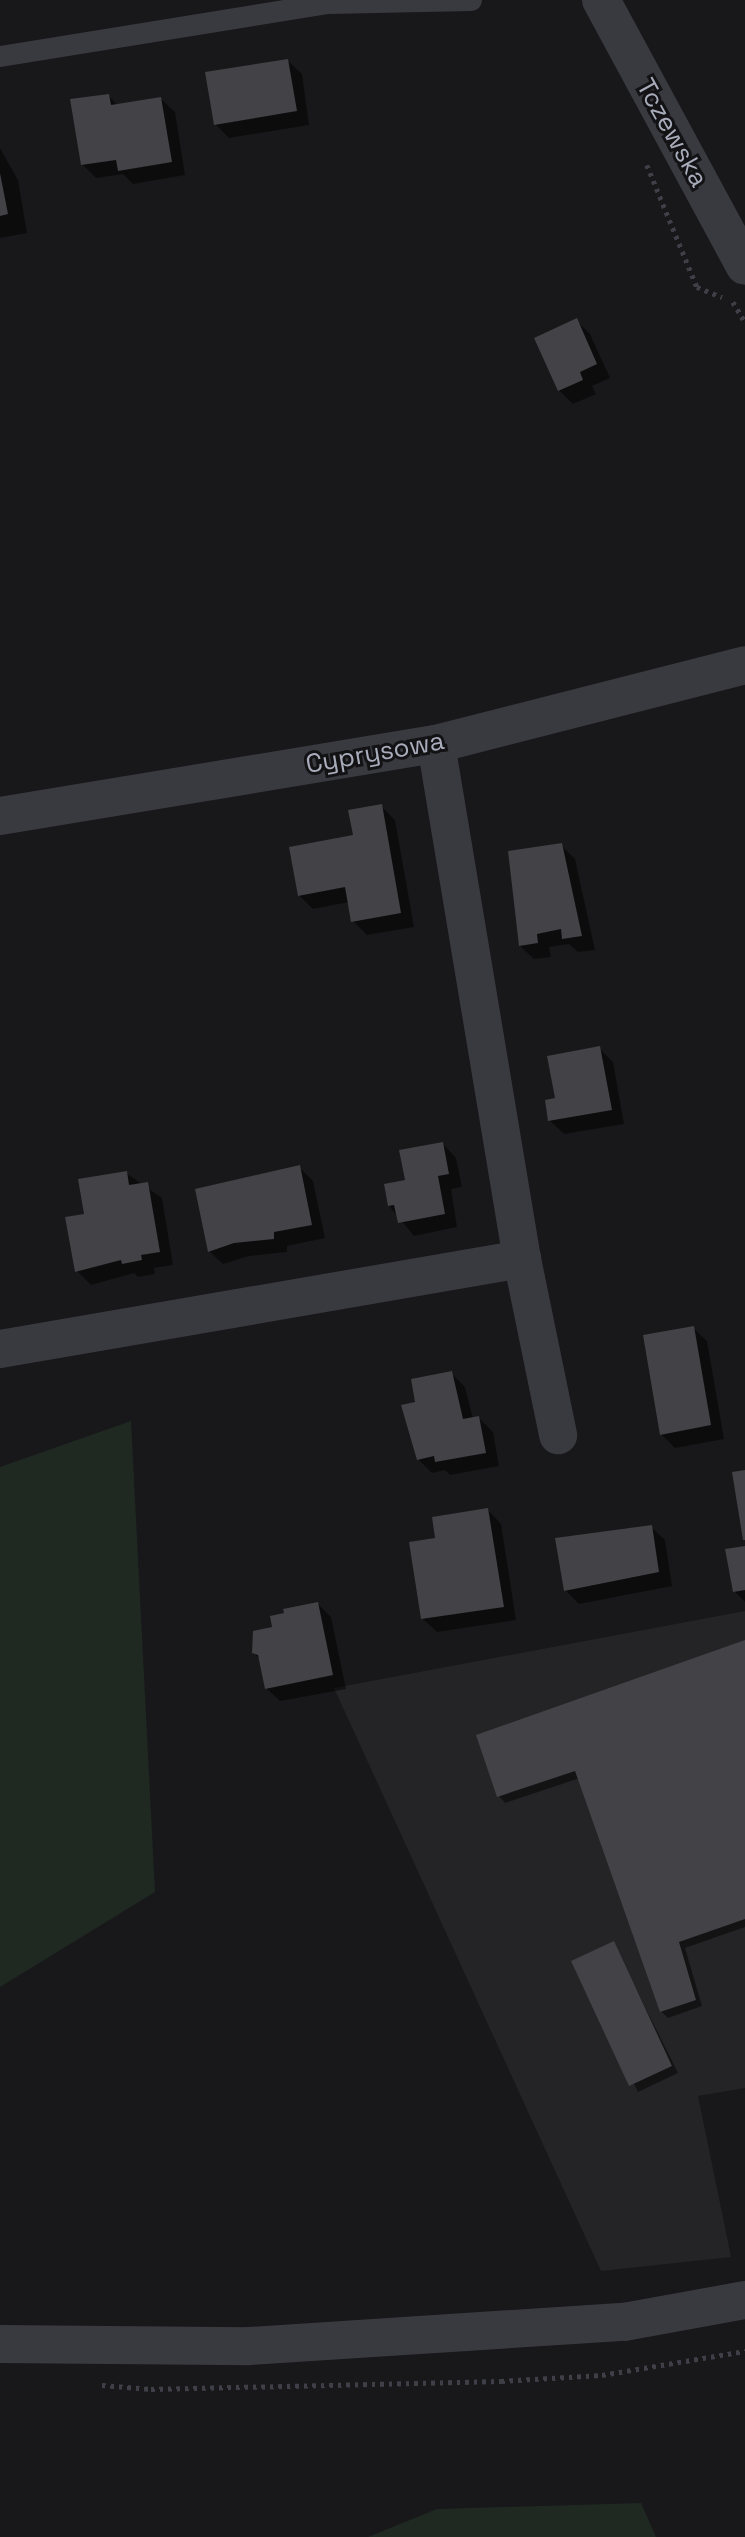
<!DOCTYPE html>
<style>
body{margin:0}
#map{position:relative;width:745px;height:2537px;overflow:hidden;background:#18181a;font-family:"Space Grotesk",sans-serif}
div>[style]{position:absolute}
.built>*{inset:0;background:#242427}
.green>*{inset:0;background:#1f2922}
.shadow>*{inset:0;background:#0007}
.building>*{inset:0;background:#424247}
.path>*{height:4.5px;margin-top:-2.25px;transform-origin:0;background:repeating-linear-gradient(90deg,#3f4047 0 3.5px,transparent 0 8.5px)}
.service>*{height:21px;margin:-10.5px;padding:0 10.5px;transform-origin:10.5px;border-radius:10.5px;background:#393940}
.minor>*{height:38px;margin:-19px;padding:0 19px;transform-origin:19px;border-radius:19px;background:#393940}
.tertiary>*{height:38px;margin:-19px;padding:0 19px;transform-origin:19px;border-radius:19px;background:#393940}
span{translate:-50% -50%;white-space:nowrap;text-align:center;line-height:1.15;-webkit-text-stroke:6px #131315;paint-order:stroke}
.street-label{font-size:26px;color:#a9adbb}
</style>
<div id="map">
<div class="built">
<i style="clip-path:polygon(745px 1611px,745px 2088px,698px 2096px,731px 2257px,601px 2271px,334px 1688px)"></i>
</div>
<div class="green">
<i style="clip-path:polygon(131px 1421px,155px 1892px,0 1987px,0 1467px)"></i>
<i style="clip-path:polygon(641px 2503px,656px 2537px,368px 2537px,437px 2509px)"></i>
</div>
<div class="shadow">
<i style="clip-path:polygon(288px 61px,302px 74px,309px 125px,229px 138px,215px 124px)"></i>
<i style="clip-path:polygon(108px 95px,118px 106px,161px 99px,175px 112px,185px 175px,133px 184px,123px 174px,96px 178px,82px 164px)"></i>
<i style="clip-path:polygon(0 148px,18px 180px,27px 233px,0 238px)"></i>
<i style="clip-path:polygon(576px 320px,590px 334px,610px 378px,592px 386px,596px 394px,573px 404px,559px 390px)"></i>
<i style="clip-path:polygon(381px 806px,395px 820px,414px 927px,367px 935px,353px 921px,349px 902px,313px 909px,299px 895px)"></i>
<i style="clip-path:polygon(561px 845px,575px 859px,595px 950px,578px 952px,569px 944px,549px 947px,551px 957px,534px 959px,520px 946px)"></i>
<i style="clip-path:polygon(599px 1048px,613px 1062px,624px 1124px,564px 1134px,550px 1121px,557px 1099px)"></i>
<i style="clip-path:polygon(443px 1144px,456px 1158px,462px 1187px,451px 1189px,457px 1227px,414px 1236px,389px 1206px)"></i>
<i style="clip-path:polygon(299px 1167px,313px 1181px,325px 1238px,287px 1246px,287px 1252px,249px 1256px,223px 1264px,209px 1251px)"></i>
<i style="clip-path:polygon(126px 1173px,162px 1198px,173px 1265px,154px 1268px,155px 1274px,138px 1277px,134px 1273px,91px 1285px,77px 1271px,86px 1216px)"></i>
<i style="clip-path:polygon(693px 1328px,707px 1341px,724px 1439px,675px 1448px,661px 1434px)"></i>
<i style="clip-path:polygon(451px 1373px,465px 1387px,473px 1419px,479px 1418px,493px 1432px,499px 1466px,450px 1475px,445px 1470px,432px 1473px,418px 1459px,417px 1404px)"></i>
<i style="clip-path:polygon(488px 1510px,501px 1524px,516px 1620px,437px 1632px,423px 1619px,437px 1540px)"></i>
<i style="clip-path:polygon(651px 1527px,665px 1540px,672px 1586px,579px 1604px,565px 1590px)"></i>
<i style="clip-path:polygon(745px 1547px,745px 1602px,734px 1591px)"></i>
<i style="clip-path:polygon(317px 1603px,331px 1617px,346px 1689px,280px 1701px,266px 1688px,260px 1659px,253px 1652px,255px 1633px,274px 1628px,286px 1614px)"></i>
<i style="clip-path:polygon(745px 1642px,745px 1927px,685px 1948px,702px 2006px,668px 2018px,661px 2011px,580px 1778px,505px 1803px,499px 1796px)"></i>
<i style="clip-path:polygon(613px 1943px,678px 2073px,638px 2092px,573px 1962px)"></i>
</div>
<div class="building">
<i style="clip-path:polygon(288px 59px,297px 111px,214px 125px,205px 72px)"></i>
<i style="clip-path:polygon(109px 94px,111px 105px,161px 97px,172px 162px,118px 171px,116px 160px,81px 165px,70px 99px)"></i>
<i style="clip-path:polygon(0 173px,8px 214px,0 216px)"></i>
<i style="clip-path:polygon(577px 318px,597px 364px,580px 372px,583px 380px,558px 391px,534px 338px)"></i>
<i style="clip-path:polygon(382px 804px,401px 913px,351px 922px,345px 887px,298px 896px,289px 847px,353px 835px,348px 810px)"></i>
<i style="clip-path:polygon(562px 843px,582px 936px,562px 939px,561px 929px,537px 934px,538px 943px,519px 946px,508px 851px)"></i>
<i style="clip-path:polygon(600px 1046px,612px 1110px,548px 1121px,545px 1100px,555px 1098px,547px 1056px)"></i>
<i style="clip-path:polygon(443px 1142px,449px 1174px,438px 1176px,445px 1214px,398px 1223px,394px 1205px,388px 1206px,384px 1184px,405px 1180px,399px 1150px)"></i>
<i style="clip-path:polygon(300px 1165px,312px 1225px,274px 1232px,274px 1239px,234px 1243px,208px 1252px,195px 1189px)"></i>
<i style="clip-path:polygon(127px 1171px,129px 1185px,148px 1182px,160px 1252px,141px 1255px,142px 1260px,122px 1264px,121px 1260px,75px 1272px,65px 1217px,84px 1214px,78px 1179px)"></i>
<i style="clip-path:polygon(694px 1326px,711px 1425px,660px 1435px,643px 1335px)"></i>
<i style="clip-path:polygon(452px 1371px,463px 1419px,479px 1416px,486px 1453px,435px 1462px,434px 1456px,417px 1460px,401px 1405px,415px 1402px,411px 1379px)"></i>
<i style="clip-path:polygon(745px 1470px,745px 1540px,743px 1540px,732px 1472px)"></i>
<i style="clip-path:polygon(488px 1508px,504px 1607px,421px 1619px,409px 1542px,435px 1538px,432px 1517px)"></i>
<i style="clip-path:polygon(652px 1525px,659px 1572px,564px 1591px,555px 1538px)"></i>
<i style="clip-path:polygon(745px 1546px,745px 1590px,733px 1592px,725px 1549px)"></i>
<i style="clip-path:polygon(318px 1602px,333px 1675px,265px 1689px,258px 1655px,252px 1653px,253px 1631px,272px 1627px,270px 1616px,284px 1613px,283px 1609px)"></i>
<i style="clip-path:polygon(745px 1640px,745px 1919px,679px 1942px,696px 2000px,660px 2012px,575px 1771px,497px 1797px,476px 1735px)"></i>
<i style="clip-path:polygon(614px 1941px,672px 2066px,629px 2086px,571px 1961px)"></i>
</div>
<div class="path">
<i style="left:647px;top:165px;width:132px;rotate:67.7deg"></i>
<i style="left:697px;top:287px;width:27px;rotate:22deg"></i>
<i style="left:733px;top:302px;width:23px;rotate:59deg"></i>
<i style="left:102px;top:2385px;width:49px;rotate:4.7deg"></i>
<i style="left:151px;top:2389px;width:350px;rotate:-1.3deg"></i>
<i style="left:501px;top:2381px;width:101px;rotate:-3.4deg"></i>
<i style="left:602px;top:2375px;width:145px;rotate:-9.5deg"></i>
</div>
<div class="service">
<i style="left:0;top:56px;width:332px;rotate:-9.2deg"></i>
<i style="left:328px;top:3px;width:143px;rotate:-1.2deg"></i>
</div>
<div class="minor">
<i style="left:436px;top:744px;width:522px;rotate:80.52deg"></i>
<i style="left:522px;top:1259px;width:180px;rotate:78.4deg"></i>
<i style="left:0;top:816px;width:442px;rotate:-9.4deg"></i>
<i style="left:436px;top:744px;width:319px;rotate:-14.3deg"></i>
<i style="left:0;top:1349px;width:530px;rotate:-9.78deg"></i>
<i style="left:0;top:2344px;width:249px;rotate:0.5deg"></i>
<i style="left:249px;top:2346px;width:376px;rotate:-3.7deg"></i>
<i style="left:624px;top:2322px;width:123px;rotate:-10.3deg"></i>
</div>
<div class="tertiary">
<i style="left:601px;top:0;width:302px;rotate:61.6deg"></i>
</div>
<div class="street-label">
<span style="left:672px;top:133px;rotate:61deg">Tczewska</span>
<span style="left:375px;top:753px;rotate:-10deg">Cyprysowa</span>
</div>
</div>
